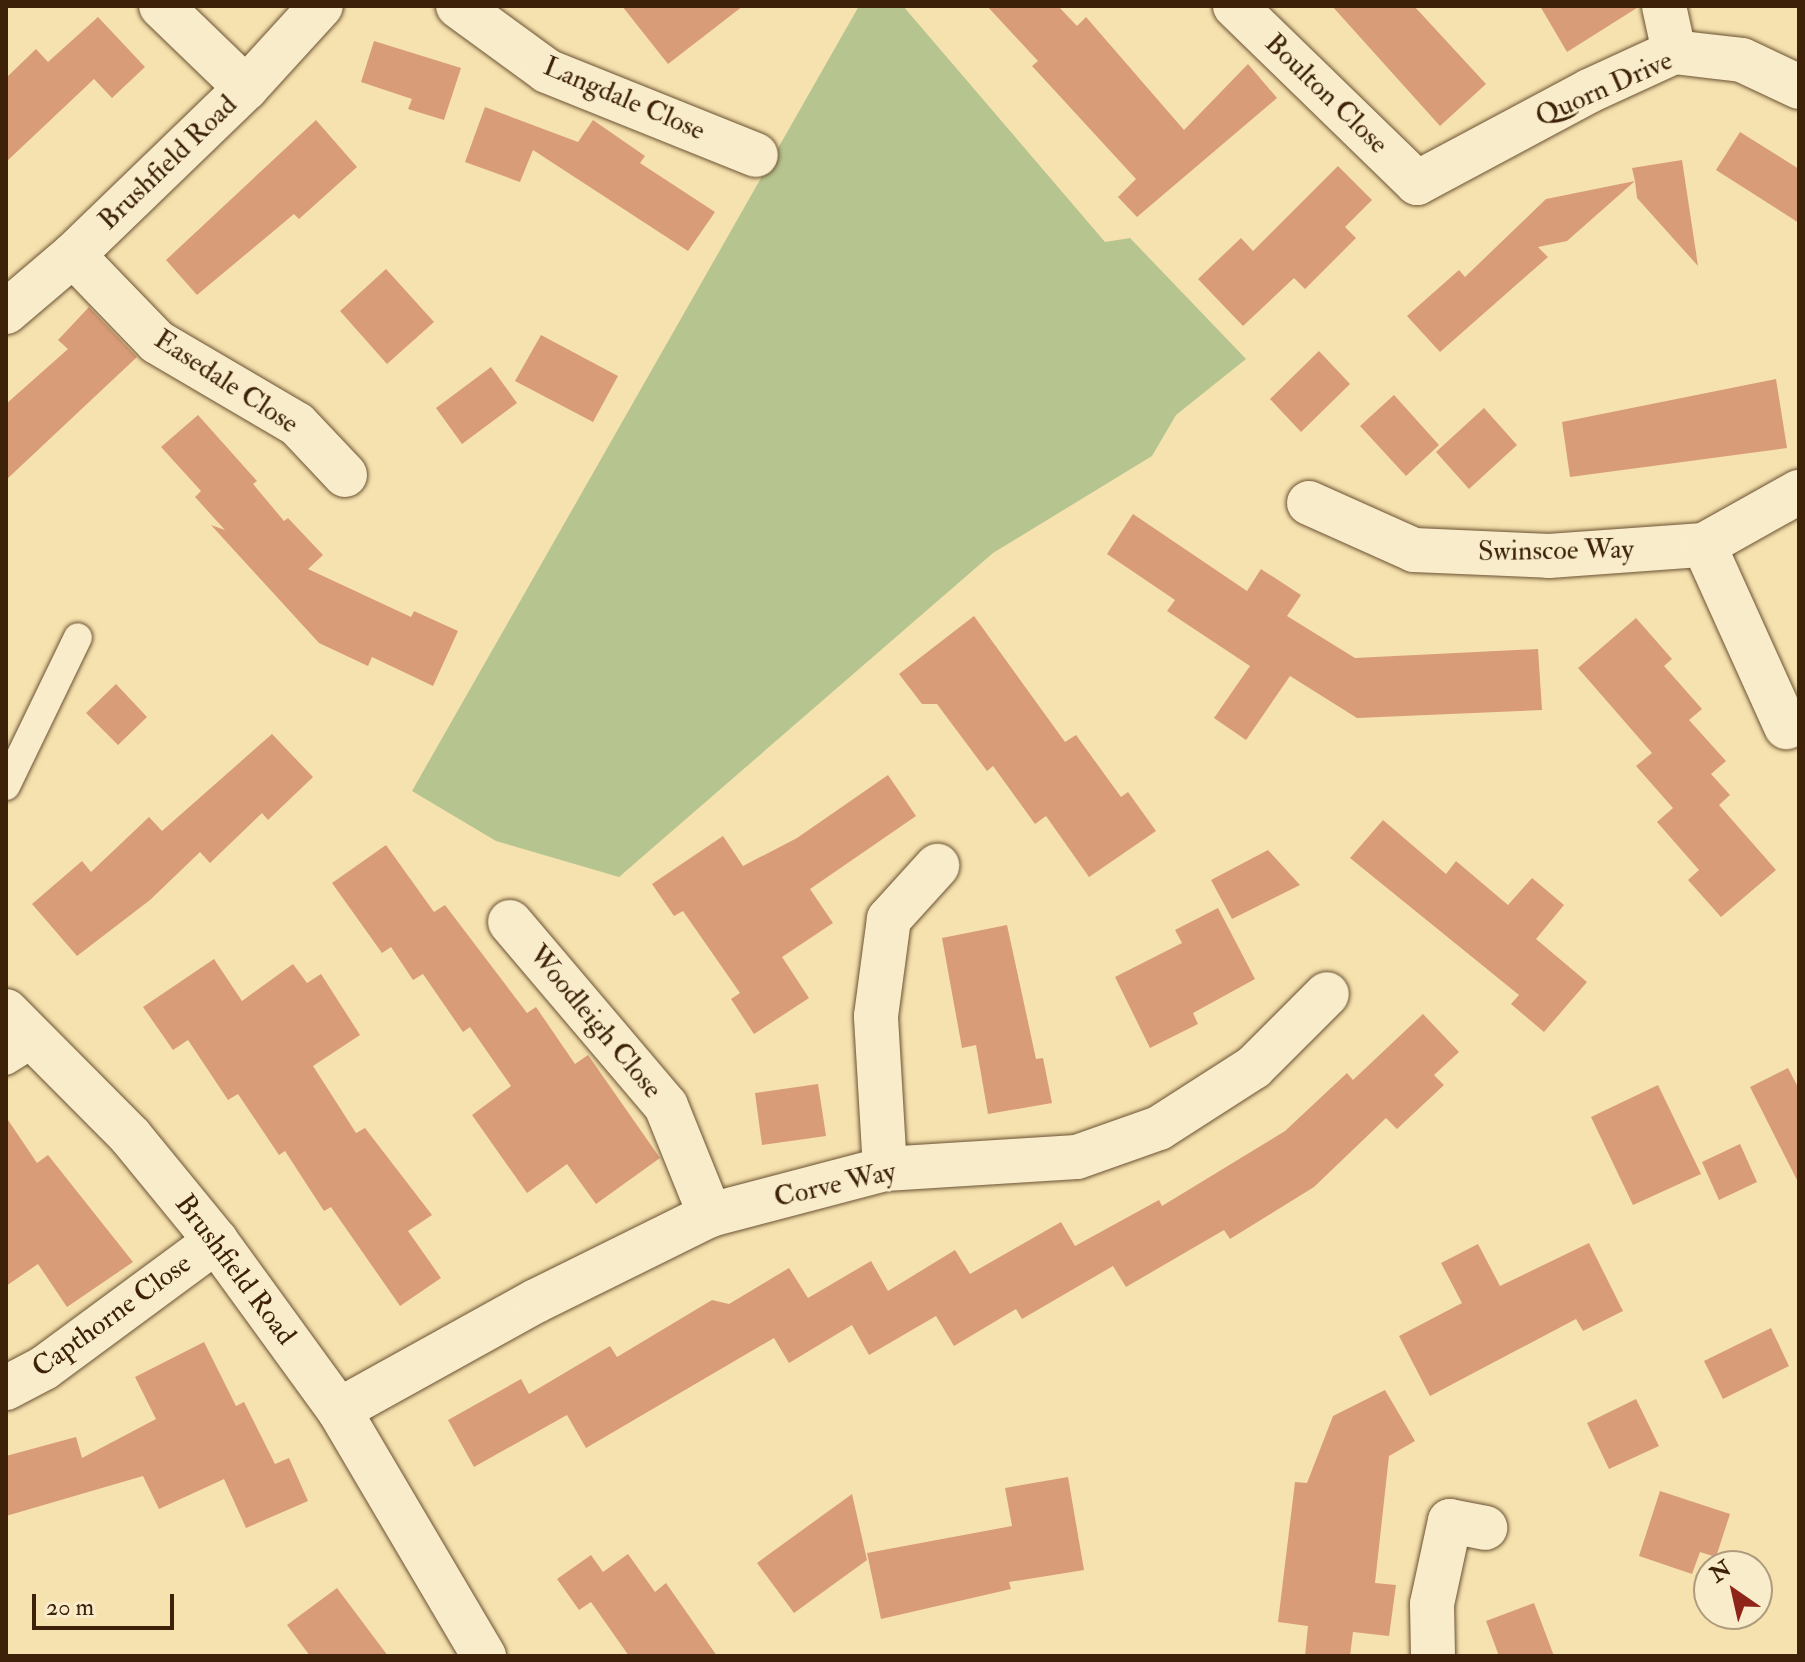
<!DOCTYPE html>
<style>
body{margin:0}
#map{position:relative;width:1805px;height:1662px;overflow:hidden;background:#f6e2af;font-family:"IM FELL Double Pica",serif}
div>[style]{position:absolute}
.green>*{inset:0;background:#b6c490}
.building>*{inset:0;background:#d99c78}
.roads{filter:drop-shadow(0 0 2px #6b5232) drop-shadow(0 0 2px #6b5232)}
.lane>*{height:28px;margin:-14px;padding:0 14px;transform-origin:14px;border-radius:14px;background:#f9eccb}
.street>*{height:44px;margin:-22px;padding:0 22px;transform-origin:22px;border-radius:22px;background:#f9eccb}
span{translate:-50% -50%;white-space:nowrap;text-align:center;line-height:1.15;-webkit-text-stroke:6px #f9eccb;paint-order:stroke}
.street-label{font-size:28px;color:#3d2209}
.frame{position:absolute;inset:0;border:8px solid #3d2209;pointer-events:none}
.north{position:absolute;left:1693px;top:1550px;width:80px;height:80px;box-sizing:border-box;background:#f9eccb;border:2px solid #ae9b7d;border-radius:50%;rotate:326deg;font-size:22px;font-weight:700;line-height:32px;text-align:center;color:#3d2209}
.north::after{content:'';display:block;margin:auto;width:28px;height:36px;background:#8f2418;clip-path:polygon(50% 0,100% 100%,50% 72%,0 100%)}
.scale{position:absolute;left:32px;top:1594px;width:142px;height:36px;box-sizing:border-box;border:4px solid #3d2209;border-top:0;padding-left:10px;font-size:24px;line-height:28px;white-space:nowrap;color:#3d2209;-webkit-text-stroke:6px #f9eccb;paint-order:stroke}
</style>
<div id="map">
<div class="green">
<i style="clip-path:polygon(859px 6px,903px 6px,1105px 242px,1130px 238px,1246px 359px,1176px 415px,1152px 456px,993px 553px,619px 877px,496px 841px,412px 791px)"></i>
</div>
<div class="building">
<i style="clip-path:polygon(622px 6px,743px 6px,668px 64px)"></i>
<i style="clip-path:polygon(987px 6px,1058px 6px,1077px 26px,1086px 17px,1184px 130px,1248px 64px,1277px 98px,1137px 217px,1118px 197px,1136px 179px,1032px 66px,1038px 61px)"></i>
<i style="clip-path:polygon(1332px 6px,1414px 6px,1486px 84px,1440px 126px)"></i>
<i style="clip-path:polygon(1540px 6px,1640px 6px,1567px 52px)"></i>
<i style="clip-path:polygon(98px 17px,145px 67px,112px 98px,94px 79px,6px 162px,6px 78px,36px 49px,48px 62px)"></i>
<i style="clip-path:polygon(374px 41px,461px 68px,444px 120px,408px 109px,412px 99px,361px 82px)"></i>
<i style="clip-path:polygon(485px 107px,578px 142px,593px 120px,645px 156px,640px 163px,715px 212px,688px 251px,533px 150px,520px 182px,465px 162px)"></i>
<i style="clip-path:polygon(316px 120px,357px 167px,299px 219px,294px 214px,197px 295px,166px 260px)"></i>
<i style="clip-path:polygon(1740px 132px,1799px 169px,1799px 223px,1716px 170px)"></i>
<i style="clip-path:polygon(1682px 160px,1698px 266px,1637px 198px,1635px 181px,1567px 241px,1538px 247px,1548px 257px,1440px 352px,1407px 316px,1459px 270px,1465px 277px,1546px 199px,1635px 181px,1632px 168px)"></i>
<i style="clip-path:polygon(1338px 166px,1372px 200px,1345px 227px,1356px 238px,1305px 289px,1294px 278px,1243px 326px,1198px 279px,1241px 238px,1253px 251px)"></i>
<i style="clip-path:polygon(386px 269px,434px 322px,387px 364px,340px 311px)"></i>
<i style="clip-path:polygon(89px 307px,137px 357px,6px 480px,6px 404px,68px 349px,58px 340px)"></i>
<i style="clip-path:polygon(541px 335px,618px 376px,593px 422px,515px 381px)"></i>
<i style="clip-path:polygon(1319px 351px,1350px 384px,1301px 432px,1270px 399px)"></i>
<i style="clip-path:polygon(491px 367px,517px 403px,462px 444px,436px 408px)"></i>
<i style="clip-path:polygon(1776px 379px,1787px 448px,1570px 477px,1562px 422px)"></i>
<i style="clip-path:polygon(1394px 395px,1439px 445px,1406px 476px,1360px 426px)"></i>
<i style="clip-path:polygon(1484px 408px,1517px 445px,1469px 489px,1436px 452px)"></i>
<i style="clip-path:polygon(198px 415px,257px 481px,253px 484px,284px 521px,288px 518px,323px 555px,308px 569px,411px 617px,414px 611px,458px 631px,433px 686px,372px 657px,368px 666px,319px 643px,211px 525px,225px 530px,195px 497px,201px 491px,161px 447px)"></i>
<i style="clip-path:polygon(1133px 514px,1247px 591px,1261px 569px,1301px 595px,1287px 616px,1355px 658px,1538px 649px,1542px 710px,1357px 718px,1290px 676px,1246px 740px,1214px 718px,1250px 666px,1167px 611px,1175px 600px,1107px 554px)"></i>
<i style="clip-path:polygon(974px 616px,1065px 742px,1076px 735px,1121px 797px,1128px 792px,1156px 831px,1089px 877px,1046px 816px,1035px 824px,993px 766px,987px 771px,937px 704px,922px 704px,899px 674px)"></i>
<i style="clip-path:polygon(1636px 618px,1672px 659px,1664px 666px,1702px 709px,1689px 720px,1726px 761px,1711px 774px,1730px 795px,1719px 805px,1776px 870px,1721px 917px,1688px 880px,1699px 870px,1657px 822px,1673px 808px,1636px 766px,1652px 753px,1578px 668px)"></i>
<i style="clip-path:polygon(116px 684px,147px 717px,118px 745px,86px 713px)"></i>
<i style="clip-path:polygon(272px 734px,313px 777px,268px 820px,262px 813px,210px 863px,200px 852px,150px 900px,77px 956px,32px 904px,82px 861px,91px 872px,149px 817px,162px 831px)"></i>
<i style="clip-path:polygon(888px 775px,916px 816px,810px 889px,833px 923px,782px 957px,809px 998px,754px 1034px,731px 999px,740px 993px,683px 911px,674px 916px,652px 884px,723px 836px,743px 866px,797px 838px)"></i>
<i style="clip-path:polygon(1383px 820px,1446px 874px,1456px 861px,1508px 905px,1532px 878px,1564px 905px,1536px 939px,1587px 982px,1544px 1032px,1511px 1004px,1519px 995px,1350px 858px)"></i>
<i style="clip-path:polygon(386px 845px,434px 912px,445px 905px,527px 1013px,536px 1007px,575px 1064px,588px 1055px,660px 1158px,596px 1204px,567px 1164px,527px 1193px,472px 1115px,511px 1086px,470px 1027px,463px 1032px,423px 974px,413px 980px,391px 947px,382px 953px,332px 883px)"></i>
<i style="clip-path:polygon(1268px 850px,1300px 885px,1232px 919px,1211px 880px)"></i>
<i style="clip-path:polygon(1218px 908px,1255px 979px,1193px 1013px,1198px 1024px,1150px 1048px,1115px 977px,1182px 943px,1175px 930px)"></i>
<i style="clip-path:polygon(1007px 925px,1036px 1059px,1043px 1058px,1052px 1103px,988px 1114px,976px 1045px,962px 1048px,942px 938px)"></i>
<i style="clip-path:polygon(214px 959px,242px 1001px,293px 964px,307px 983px,321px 974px,360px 1035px,313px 1066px,356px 1133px,365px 1128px,432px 1215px,408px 1231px,441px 1278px,400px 1306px,331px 1207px,324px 1211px,285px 1151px,279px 1155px,238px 1094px,228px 1100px,188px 1040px,173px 1050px,143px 1007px)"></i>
<i style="clip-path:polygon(1423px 1014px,1459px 1052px,1434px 1075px,1444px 1085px,1397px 1129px,1386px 1118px,1314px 1187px,1230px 1239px,1224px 1230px,1126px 1287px,1113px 1266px,1022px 1319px,1016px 1309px,954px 1346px,936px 1316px,869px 1355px,852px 1325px,789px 1363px,774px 1338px,586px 1448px,567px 1415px,474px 1467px,448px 1420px,521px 1379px,529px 1394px,610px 1346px,617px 1357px,712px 1300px,729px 1304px,789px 1268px,808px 1298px,871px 1261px,888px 1291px,955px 1250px,970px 1274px,1061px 1222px,1075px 1246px,1159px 1200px,1162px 1206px,1285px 1131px,1347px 1073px,1353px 1080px)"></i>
<i style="clip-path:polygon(1788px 1068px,1799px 1089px,1799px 1184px,1750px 1087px)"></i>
<i style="clip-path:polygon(818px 1084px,826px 1136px,762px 1145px,755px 1093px)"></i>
<i style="clip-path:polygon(1658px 1085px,1701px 1174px,1633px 1205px,1591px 1117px)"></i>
<i style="clip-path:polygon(6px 1117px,37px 1163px,48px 1155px,133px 1262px,67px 1307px,38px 1264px,6px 1286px)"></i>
<i style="clip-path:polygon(1740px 1144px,1757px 1182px,1719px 1200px,1702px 1162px)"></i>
<i style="clip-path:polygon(1589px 1243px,1623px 1311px,1583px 1331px,1576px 1319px,1430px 1396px,1399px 1336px,1462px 1303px,1441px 1263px,1478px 1244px,1500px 1286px)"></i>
<i style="clip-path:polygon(1771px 1328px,1789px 1366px,1723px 1399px,1704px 1361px)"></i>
<i style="clip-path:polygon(204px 1342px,236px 1406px,244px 1402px,275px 1464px,289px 1458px,308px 1501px,246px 1528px,224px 1479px,159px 1509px,143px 1476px,6px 1516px,6px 1456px,76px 1437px,82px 1458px,156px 1419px,135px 1377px)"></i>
<i style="clip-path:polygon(1385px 1390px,1415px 1441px,1389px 1456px,1375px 1583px,1396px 1585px,1389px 1636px,1353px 1632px,1350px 1656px,1305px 1656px,1308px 1626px,1278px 1622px,1295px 1482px,1307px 1483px,1333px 1416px)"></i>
<i style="clip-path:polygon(1636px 1399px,1659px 1446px,1609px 1469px,1587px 1423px)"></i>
<i style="clip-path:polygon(1068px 1477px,1084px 1570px,1009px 1582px,1011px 1589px,881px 1619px,867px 1553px,1012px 1526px,1005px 1488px)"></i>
<i style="clip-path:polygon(1660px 1491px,1730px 1514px,1716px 1557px,1700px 1552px,1692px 1574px,1639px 1556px)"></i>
<i style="clip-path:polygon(852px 1494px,867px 1560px,794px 1613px,757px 1563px)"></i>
<i style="clip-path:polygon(628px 1554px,655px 1592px,666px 1583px,717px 1656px,629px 1656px,591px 1602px,579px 1610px,557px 1579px,591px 1555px,603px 1572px)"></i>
<i style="clip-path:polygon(337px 1588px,388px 1656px,310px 1656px,287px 1625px)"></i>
<i style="clip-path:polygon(1534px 1603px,1554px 1656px,1499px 1656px,1486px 1621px)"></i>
</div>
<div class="roads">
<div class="lane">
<i style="left:6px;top:786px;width:165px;rotate:-64.2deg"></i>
<i style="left:6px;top:1061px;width:36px;rotate:-32deg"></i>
</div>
<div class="street">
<i style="left:161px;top:6px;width:118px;rotate:44deg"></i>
<i style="left:458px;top:6px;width:110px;rotate:36.1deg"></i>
<i style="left:547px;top:71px;width:225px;rotate:21.9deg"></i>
<i style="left:1235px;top:6px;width:254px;rotate:44.2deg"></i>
<i style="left:1417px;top:183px;width:195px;rotate:-28.1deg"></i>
<i style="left:1589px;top:91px;width:94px;rotate:-24.6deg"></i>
<i style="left:1674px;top:52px;width:68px;rotate:6.7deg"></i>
<i style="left:1742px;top:60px;width:63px;rotate:25.3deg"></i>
<i style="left:1664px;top:6px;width:47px;rotate:77.7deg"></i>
<i style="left:73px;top:255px;width:121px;rotate:46deg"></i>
<i style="left:157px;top:342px;width:162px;rotate:30.4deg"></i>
<i style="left:297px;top:424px;width:70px;rotate:46.7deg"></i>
<i style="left:6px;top:312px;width:88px;rotate:-40.4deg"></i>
<i style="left:73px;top:255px;width:240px;rotate:-44deg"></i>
<i style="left:246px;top:88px;width:111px;rotate:-47.6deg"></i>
<i style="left:1309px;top:503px;width:115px;rotate:24.1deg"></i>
<i style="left:1414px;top:550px;width:135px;rotate:2.5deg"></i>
<i style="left:1549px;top:556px;width:155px;rotate:-4.1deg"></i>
<i style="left:1704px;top:545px;width:109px;rotate:-29.2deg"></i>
<i style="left:1704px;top:545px;width:200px;rotate:65.7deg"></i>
<i style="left:510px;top:922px;width:241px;rotate:49.7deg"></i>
<i style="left:666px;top:1106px;width:118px;rotate:68deg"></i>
<i style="left:6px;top:1011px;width:177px;rotate:45.2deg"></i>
<i style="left:131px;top:1137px;width:134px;rotate:50.7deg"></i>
<i style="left:216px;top:1241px;width:209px;rotate:54deg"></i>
<i style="left:339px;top:1410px;width:286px;rotate:59.5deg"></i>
<i style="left:885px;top:1169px;width:153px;rotate:-93.4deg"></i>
<i style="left:876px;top:1016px;width:98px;rotate:-82.4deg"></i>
<i style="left:889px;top:919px;width:72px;rotate:-47.8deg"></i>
<i style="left:6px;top:1388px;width:43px;rotate:-27.8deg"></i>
<i style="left:44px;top:1368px;width:214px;rotate:-36.4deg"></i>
<i style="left:339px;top:1410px;width:225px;rotate:-29deg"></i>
<i style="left:536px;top:1301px;width:194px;rotate:-26.3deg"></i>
<i style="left:710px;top:1215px;width:181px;rotate:-14.7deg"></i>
<i style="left:885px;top:1169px;width:192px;rotate:-3.6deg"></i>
<i style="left:1077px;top:1157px;width:87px;rotate:-19.5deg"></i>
<i style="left:1159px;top:1128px;width:113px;rotate:-32.7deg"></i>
<i style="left:1254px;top:1067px;width:103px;rotate:-45deg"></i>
<i style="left:1433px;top:1656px;width:52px;rotate:-91.1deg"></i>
<i style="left:1432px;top:1604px;width:85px;rotate:-77.8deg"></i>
<i style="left:1450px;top:1521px;width:36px;rotate:11deg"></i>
</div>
</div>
<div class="street-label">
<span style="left:1604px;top:89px;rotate:-24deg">Quorn Drive</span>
<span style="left:1326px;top:94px;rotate:44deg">Boulton Close</span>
<span style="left:624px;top:99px;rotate:23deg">Langdale Close</span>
<span style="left:168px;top:163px;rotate:-44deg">Brushfield Road</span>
<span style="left:226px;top:382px;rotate:33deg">Easedale Close</span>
<span style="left:1556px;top:551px;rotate:-1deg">Swinscoe Way</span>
<span style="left:595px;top:1022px;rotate:50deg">Woodleigh Close</span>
<span style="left:835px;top:1185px;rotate:-13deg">Corve Way</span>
<span style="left:235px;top:1270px;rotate:53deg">Brushfield Road</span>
<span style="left:112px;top:1316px;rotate:-36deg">Capthorne Close</span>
</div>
<div class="frame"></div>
<div class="north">N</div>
<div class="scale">20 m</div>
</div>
